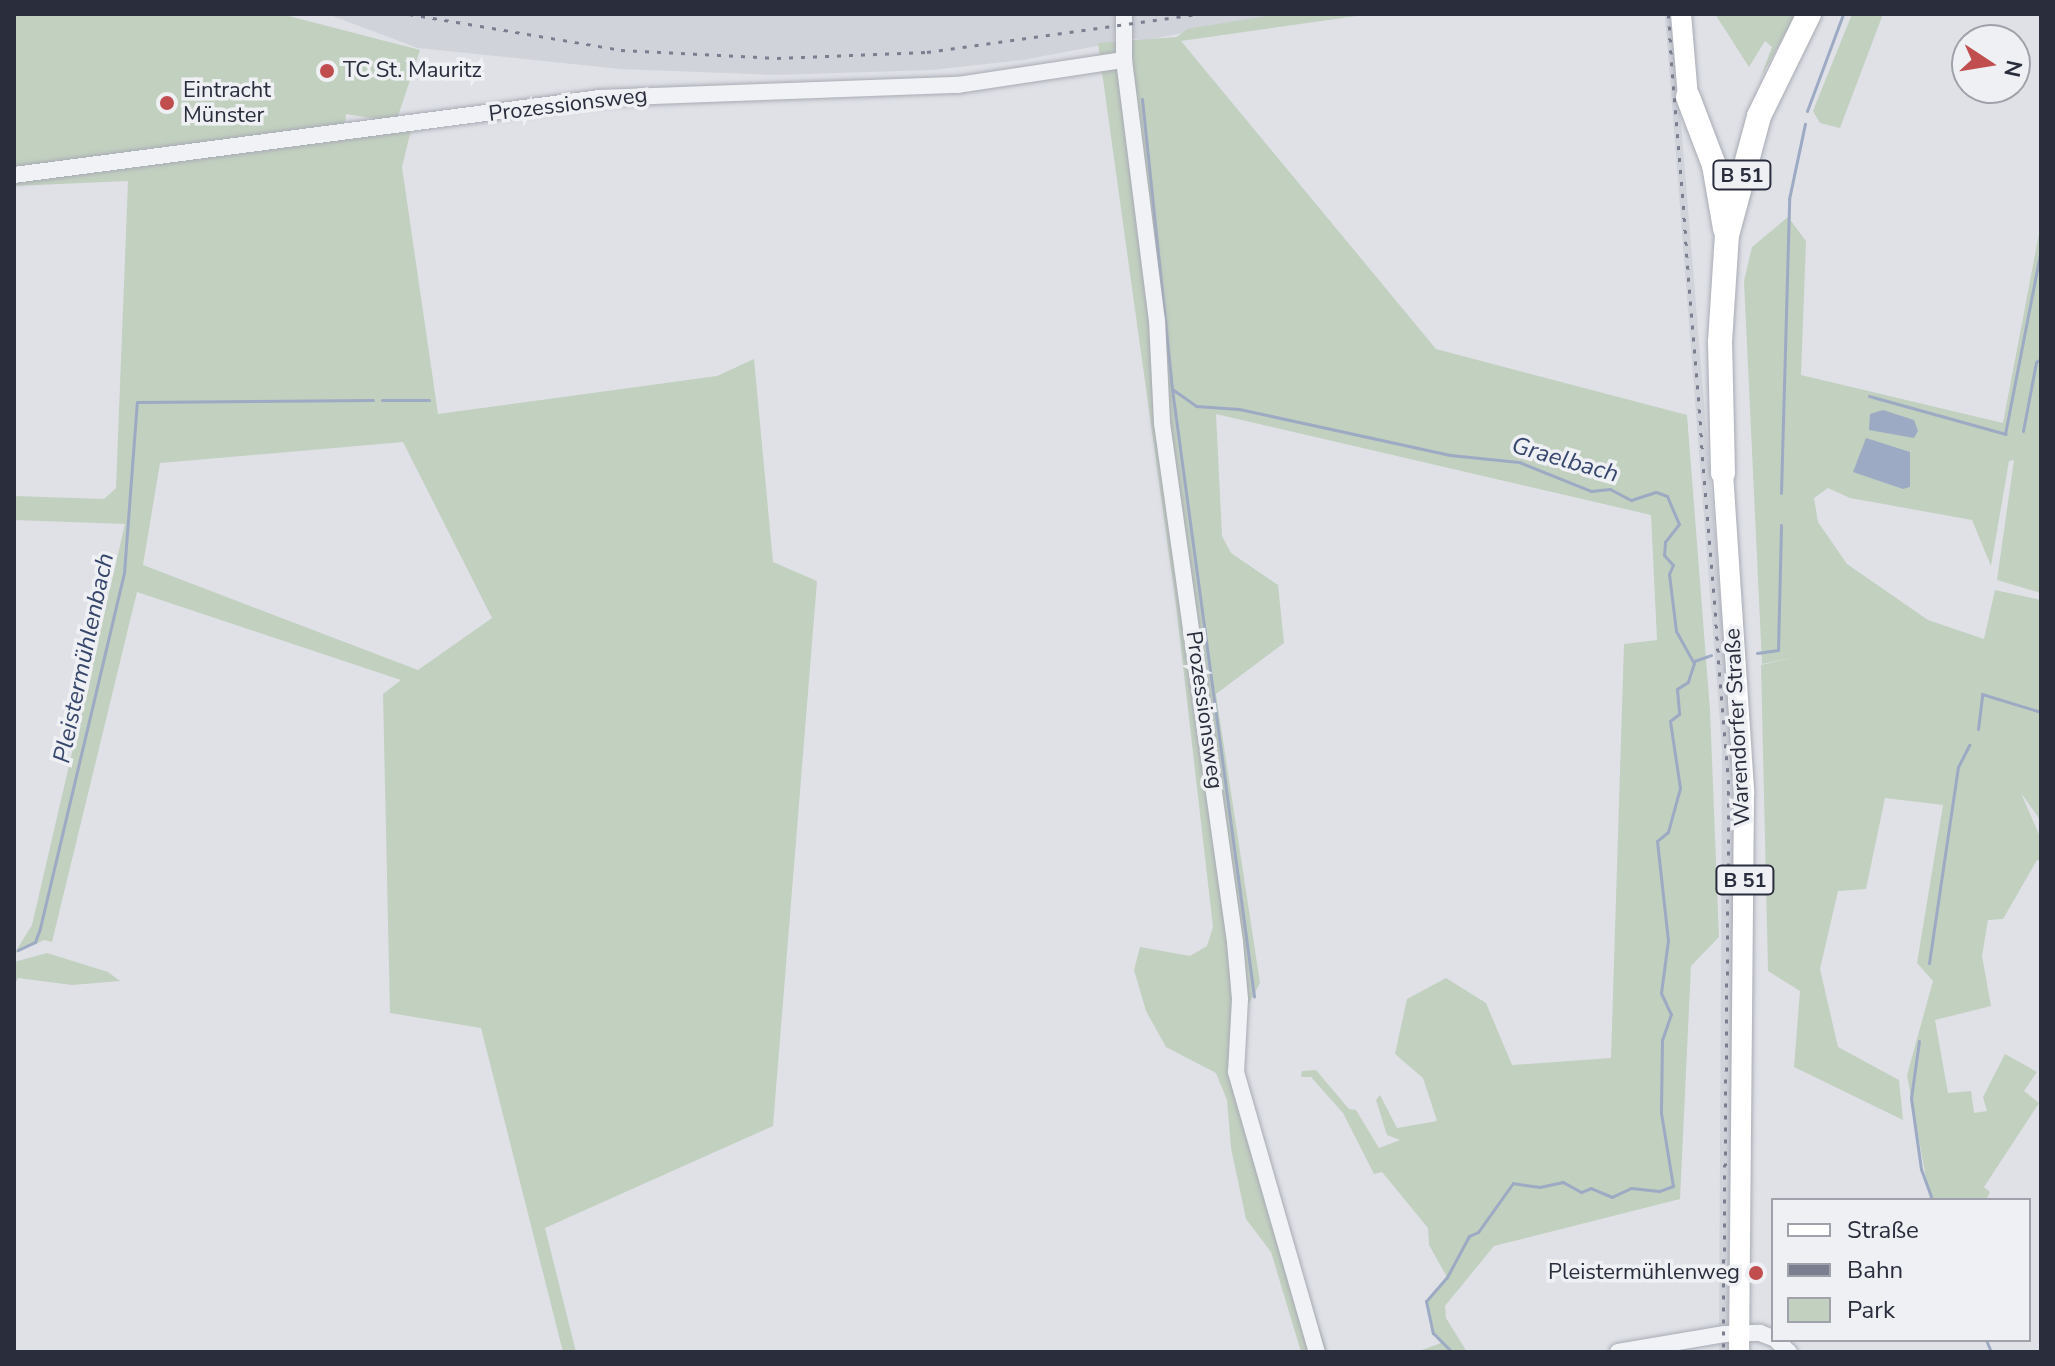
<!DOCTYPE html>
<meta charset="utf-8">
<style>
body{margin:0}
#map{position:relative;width:2055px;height:1366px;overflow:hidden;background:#dfe1e7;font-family:"Nunito Sans",sans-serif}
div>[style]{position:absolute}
.built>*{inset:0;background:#d1d3db}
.green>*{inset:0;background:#c2d0c0}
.water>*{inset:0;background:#9daac3}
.stream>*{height:3px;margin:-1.5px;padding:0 1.5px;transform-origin:1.5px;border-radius:1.5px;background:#9daac3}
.roads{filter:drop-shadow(0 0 2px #a8abb4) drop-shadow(0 0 2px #a8abb4)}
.minor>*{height:16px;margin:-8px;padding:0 8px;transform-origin:8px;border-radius:8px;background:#f1f2f5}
.major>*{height:20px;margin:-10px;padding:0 10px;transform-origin:10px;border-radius:10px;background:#fff}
.highway>*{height:24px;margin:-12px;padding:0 12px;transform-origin:12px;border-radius:12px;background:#fff}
.rail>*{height:3px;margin-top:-1.5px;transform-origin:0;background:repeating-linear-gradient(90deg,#7a7e8f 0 4px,transparent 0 12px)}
.dots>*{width:22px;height:22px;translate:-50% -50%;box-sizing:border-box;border:4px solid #eef0f4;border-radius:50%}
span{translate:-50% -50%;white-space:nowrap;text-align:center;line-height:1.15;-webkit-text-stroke:7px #eef0f4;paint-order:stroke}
.shield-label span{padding:2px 6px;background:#eef0f4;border:2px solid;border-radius:6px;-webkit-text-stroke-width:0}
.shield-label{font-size:20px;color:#292d3c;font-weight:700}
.poi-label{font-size:22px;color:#292d3c}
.left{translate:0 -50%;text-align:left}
.right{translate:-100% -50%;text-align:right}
.street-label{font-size:22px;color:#292d3c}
.water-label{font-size:24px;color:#37476c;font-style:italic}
.frame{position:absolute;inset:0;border:16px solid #292d3c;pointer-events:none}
.legend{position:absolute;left:1771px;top:1198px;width:260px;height:144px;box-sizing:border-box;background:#eef0f4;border:2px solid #9fa2aa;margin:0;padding:10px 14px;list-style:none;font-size:24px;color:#292d3c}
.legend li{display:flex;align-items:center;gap:16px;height:40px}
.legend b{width:40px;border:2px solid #9fa2aa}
.north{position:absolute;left:1951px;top:24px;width:80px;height:80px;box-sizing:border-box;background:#eef0f4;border:2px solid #9fa2aa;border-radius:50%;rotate:102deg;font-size:22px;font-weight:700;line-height:32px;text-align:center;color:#292d3c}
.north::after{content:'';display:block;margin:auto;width:28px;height:36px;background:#c14e4f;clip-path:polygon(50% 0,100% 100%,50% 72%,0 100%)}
</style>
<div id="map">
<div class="built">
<i style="clip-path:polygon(327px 14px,1117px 14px,1113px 43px,1023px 60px,932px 70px,775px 75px,620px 69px,418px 48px)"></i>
<i style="clip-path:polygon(1131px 14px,1279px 14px,1142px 41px,1128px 36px)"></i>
<i style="clip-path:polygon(1665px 14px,1672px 14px,1730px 718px,1734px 826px,1728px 1352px,1719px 1352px,1722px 749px)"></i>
</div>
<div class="green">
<i style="clip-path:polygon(14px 14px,281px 14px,420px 50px,396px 122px,346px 114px,345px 128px,14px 172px)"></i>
<i style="clip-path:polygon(1278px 14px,1371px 14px,1181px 41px,1436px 349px,1687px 415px,1710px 710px,1719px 937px,1691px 966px,1680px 1199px,1494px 1246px,1445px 1306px,1446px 1318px,1467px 1352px,1416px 1352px,1444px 1342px,1433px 1333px,1426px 1301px,1447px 1277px,1429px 1245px,1428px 1228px,1382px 1172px,1374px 1174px,1343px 1113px,1311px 1077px,1301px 1077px,1302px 1071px,1316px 1070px,1349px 1109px,1356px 1110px,1379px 1148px,1400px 1140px,1387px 1135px,1376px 1100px,1380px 1095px,1397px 1128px,1437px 1121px,1423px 1078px,1395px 1054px,1407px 999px,1446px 978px,1486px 1003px,1512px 1065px,1611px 1058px,1624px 644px,1657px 640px,1651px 515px,1216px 414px,1222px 536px,1231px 553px,1278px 585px,1284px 643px,1216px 694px,1260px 983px,1247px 1007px,1241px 1081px,1327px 1352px,1301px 1352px,1271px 1252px,1246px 1219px,1231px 1148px,1227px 1100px,1216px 1073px,1166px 1047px,1146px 1011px,1134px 970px,1140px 947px,1190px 956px,1207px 946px,1213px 927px,1176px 605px,1098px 43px,1177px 37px,1187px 29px)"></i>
<i style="clip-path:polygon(1715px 14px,1796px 14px,1760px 79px,1772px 47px,1765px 41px,1749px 67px)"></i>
<i style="clip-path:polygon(1852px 14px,1883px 14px,1840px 128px,1820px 123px,1813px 111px)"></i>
<i style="clip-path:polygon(evenodd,411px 130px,402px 167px,438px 414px,717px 376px,754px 359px,773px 562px,817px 581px,773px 1126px,545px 1228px,576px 1352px,563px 1352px,481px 1028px,390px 1013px,383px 694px,401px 680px,137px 592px,52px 942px,44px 940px,14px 954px,32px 925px,125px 524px,14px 520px,14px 496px,104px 499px,116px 488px,128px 181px,14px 186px,14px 178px,411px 130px,403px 442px,492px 618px,418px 670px,143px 565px,160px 463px,403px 442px)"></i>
<i style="clip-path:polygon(1788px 217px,1806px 241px,1801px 375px,2003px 423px,2041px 223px,2041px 593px,1997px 580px,2014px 460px,2009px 461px,1991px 566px,1972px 520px,1850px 498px,1828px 488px,1814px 498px,1818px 522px,1847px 564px,1928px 620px,1984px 639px,1995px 590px,2041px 600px,2041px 821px,2021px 793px,2041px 839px,2041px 861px,2037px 860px,2003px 919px,1988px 920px,1982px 956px,1991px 1006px,1935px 1020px,1948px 1093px,1971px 1091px,1974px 1113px,1987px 1111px,1983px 1097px,2005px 1054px,2037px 1072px,2024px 1091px,2039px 1103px,1984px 1187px,1990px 1192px,1986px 1200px,1930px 1200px,1907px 1075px,1933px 981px,1917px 963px,1943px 805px,1885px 798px,1866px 889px,1838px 891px,1820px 969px,1838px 1047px,1899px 1080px,1903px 1120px,1794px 1067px,1800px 991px,1768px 971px,1761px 665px,1795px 657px,1762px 664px,1744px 281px,1752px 247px)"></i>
<i style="clip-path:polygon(47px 953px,108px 972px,120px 981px,72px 985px,18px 978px,14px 986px,14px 962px)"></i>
</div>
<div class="water">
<i style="clip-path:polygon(1883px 410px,1914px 420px,1918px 431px,1914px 438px,1869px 430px,1870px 414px)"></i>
<i style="clip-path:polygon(1866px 438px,1910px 452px,1910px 487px,1903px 489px,1853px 472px)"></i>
</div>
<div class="stream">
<i style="left:1142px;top:99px;width:292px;rotate:84.1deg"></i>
<i style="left:1172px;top:389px;width:613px;rotate:82.31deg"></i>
<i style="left:1807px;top:111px;width:103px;rotate:-69.6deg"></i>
<i style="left:1172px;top:389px;width:29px;rotate:35deg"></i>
<i style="left:1196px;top:406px;width:43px;rotate:4deg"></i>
<i style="left:1239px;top:409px;width:216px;rotate:12.3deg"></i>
<i style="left:1450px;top:455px;width:69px;rotate:5.8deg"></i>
<i style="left:1519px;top:462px;width:78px;rotate:21.9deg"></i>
<i style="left:1591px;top:491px;width:19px;rotate:-6deg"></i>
<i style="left:1610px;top:489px;width:24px;rotate:28deg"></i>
<i style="left:1631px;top:500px;width:26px;rotate:-18deg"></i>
<i style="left:1656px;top:492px;width:12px;rotate:20deg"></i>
<i style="left:1667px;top:496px;width:30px;rotate:67deg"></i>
<i style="left:1679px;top:524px;width:23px;rotate:128deg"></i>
<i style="left:1665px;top:542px;width:13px;rotate:94deg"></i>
<i style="left:1664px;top:555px;width:13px;rotate:48deg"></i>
<i style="left:1673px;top:565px;width:10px;rotate:114deg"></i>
<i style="left:1669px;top:574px;width:57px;rotate:83deg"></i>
<i style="left:1676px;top:631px;width:37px;rotate:61deg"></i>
<i style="left:1694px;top:663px;width:20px;rotate:108deg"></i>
<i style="left:1688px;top:682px;width:13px;rotate:148deg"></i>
<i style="left:1677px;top:689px;width:25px;rotate:85deg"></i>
<i style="left:1679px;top:714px;width:11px;rotate:142deg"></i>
<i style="left:1670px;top:721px;width:68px;rotate:81.5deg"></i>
<i style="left:1680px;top:788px;width:46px;rotate:105.3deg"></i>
<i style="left:1668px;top:832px;width:14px;rotate:141deg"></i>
<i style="left:1657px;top:841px;width:100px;rotate:83.7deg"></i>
<i style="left:1668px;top:940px;width:53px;rotate:97.5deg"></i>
<i style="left:1661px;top:993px;width:23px;rotate:65deg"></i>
<i style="left:1671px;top:1014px;width:28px;rotate:109deg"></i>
<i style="left:1662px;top:1040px;width:73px;rotate:90.8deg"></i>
<i style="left:1661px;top:1113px;width:74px;rotate:80.7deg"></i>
<i style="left:1673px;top:1186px;width:15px;rotate:160deg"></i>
<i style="left:1659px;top:1191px;width:28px;rotate:-174deg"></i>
<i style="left:1631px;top:1188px;width:21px;rotate:155deg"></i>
<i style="left:1612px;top:1197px;width:23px;rotate:-157deg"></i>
<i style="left:1591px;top:1188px;width:11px;rotate:158deg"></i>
<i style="left:1581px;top:1192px;width:21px;rotate:-151deg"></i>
<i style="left:1563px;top:1182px;width:24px;rotate:168deg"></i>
<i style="left:1540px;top:1187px;width:27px;rotate:-172deg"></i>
<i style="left:1513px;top:1183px;width:60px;rotate:125.5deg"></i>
<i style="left:1478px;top:1232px;width:10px;rotate:156deg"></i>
<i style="left:1469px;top:1236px;width:47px;rotate:118.2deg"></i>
<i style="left:1447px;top:1277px;width:32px;rotate:131deg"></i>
<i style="left:1426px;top:1301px;width:33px;rotate:78deg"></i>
<i style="left:1433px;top:1333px;width:27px;rotate:45deg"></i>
<i style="left:1869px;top:396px;width:142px;rotate:15.5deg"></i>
<i style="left:382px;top:400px;width:47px"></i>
<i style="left:2023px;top:431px;width:70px;rotate:-79.3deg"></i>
<i style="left:2036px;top:362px;width:6px;rotate:-31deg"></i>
<i style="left:2005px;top:434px;width:188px;rotate:-79deg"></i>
<i style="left:1781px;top:493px;width:294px;rotate:-88.4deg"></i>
<i style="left:1789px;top:199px;width:77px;rotate:-78deg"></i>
<i style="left:1757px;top:653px;width:21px;rotate:-8deg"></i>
<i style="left:1778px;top:650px;width:125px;rotate:-88.6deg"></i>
<i style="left:1694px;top:661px;width:18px;rotate:-19deg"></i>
<i style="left:1978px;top:729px;width:35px;rotate:-83deg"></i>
<i style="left:1982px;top:694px;width:62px;rotate:17deg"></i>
<i style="left:18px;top:950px;width:19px;rotate:-25deg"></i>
<i style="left:35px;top:942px;width:15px;rotate:-70deg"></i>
<i style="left:40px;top:928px;width:365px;rotate:-76.7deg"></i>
<i style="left:124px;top:573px;width:171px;rotate:-85.7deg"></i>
<i style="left:137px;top:402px;width:236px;rotate:-0.5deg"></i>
<i style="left:1929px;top:963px;width:198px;rotate:-81.6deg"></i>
<i style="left:1958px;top:767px;width:25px;rotate:-63deg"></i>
<i style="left:1919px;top:1041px;width:58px;rotate:98deg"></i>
<i style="left:1911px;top:1098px;width:72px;rotate:82deg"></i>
<i style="left:1921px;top:1169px;width:33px;rotate:70deg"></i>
<i style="left:1986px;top:1340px;width:13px;rotate:67deg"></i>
<i style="left:2040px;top:1352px;width:3px;rotate:-72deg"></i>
</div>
<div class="roads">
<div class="minor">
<i style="left:1124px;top:14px;width:46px;rotate:90deg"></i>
<i style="left:1124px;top:60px;width:262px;rotate:82.8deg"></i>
<i style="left:1157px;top:320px;width:103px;rotate:87.2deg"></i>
<i style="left:1162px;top:423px;width:524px;rotate:81.99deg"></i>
<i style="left:1235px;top:942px;width:57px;rotate:85deg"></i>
<i style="left:1240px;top:999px;width:73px;rotate:93.1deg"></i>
<i style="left:1236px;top:1072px;width:291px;rotate:73.9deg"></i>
<i style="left:14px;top:175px;width:591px;rotate:-7.49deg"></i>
<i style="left:600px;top:98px;width:358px;rotate:-2.1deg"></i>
<i style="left:958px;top:85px;width:168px;rotate:-8.6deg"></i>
<i style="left:1776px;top:1340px;width:18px;rotate:43deg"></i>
<i style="left:1618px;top:1352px;width:108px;rotate:-9.6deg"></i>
<i style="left:1724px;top:1334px;width:36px;rotate:-2deg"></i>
<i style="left:1760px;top:1333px;width:14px;rotate:21deg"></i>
</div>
<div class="major">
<i style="left:1681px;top:14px;width:83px;rotate:85.2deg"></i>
<i style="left:1723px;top:473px;width:321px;rotate:86.2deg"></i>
<i style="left:1744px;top:793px;width:559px;rotate:90.51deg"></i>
</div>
<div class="highway">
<i style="left:1688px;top:97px;width:73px;rotate:69.1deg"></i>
<i style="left:1714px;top:165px;width:65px;rotate:80.2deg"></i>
<i style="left:1723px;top:473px;width:131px;rotate:-91.3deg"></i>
<i style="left:1720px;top:342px;width:107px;rotate:-86.3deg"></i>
<i style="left:1727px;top:235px;width:123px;rotate:-74.9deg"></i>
<i style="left:1759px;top:116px;width:114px;rotate:-63.9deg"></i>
</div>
</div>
<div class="rail">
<i style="left:409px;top:14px;width:215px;rotate:9.6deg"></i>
<i style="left:621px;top:50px;width:156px;rotate:2.9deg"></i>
<i style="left:777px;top:58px;width:150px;rotate:-2.3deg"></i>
<i style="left:927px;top:52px;width:275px;rotate:-8deg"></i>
<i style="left:1668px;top:14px;width:779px;rotate:85.51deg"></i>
<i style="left:1729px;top:791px;width:561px;rotate:90.61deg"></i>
</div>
<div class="dots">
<i style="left:327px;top:71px;background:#c14e4f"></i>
<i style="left:167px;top:103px;background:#c14e4f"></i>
<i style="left:1756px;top:1273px;background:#c14e4f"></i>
</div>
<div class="shield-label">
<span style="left:1742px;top:175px">B 51</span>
<span style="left:1745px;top:880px">B 51</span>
</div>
<div class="poi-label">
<span class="left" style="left:343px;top:71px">TC St. Mauritz</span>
<span class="left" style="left:183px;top:103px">Eintracht<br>Münster</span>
<span class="right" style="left:1740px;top:1273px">Pleistermühlenweg</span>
</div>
<div class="street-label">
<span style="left:568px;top:105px;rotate:-7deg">Prozessionsweg</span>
<span style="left:1204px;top:710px;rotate:82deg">Prozessionsweg</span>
<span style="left:1738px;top:727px;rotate:-93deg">Warendorfer Straße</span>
</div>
<div class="water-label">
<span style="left:1565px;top:460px;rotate:16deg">Graelbach</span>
<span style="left:84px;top:658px;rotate:-78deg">Pleistermühlenbach</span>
</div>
<div class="frame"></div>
<ul class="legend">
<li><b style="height:10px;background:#fff"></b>Straße</li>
<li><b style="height:10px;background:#7a7e8f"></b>Bahn</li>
<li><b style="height:22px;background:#c2d0c0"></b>Park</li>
</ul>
<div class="north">N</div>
</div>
